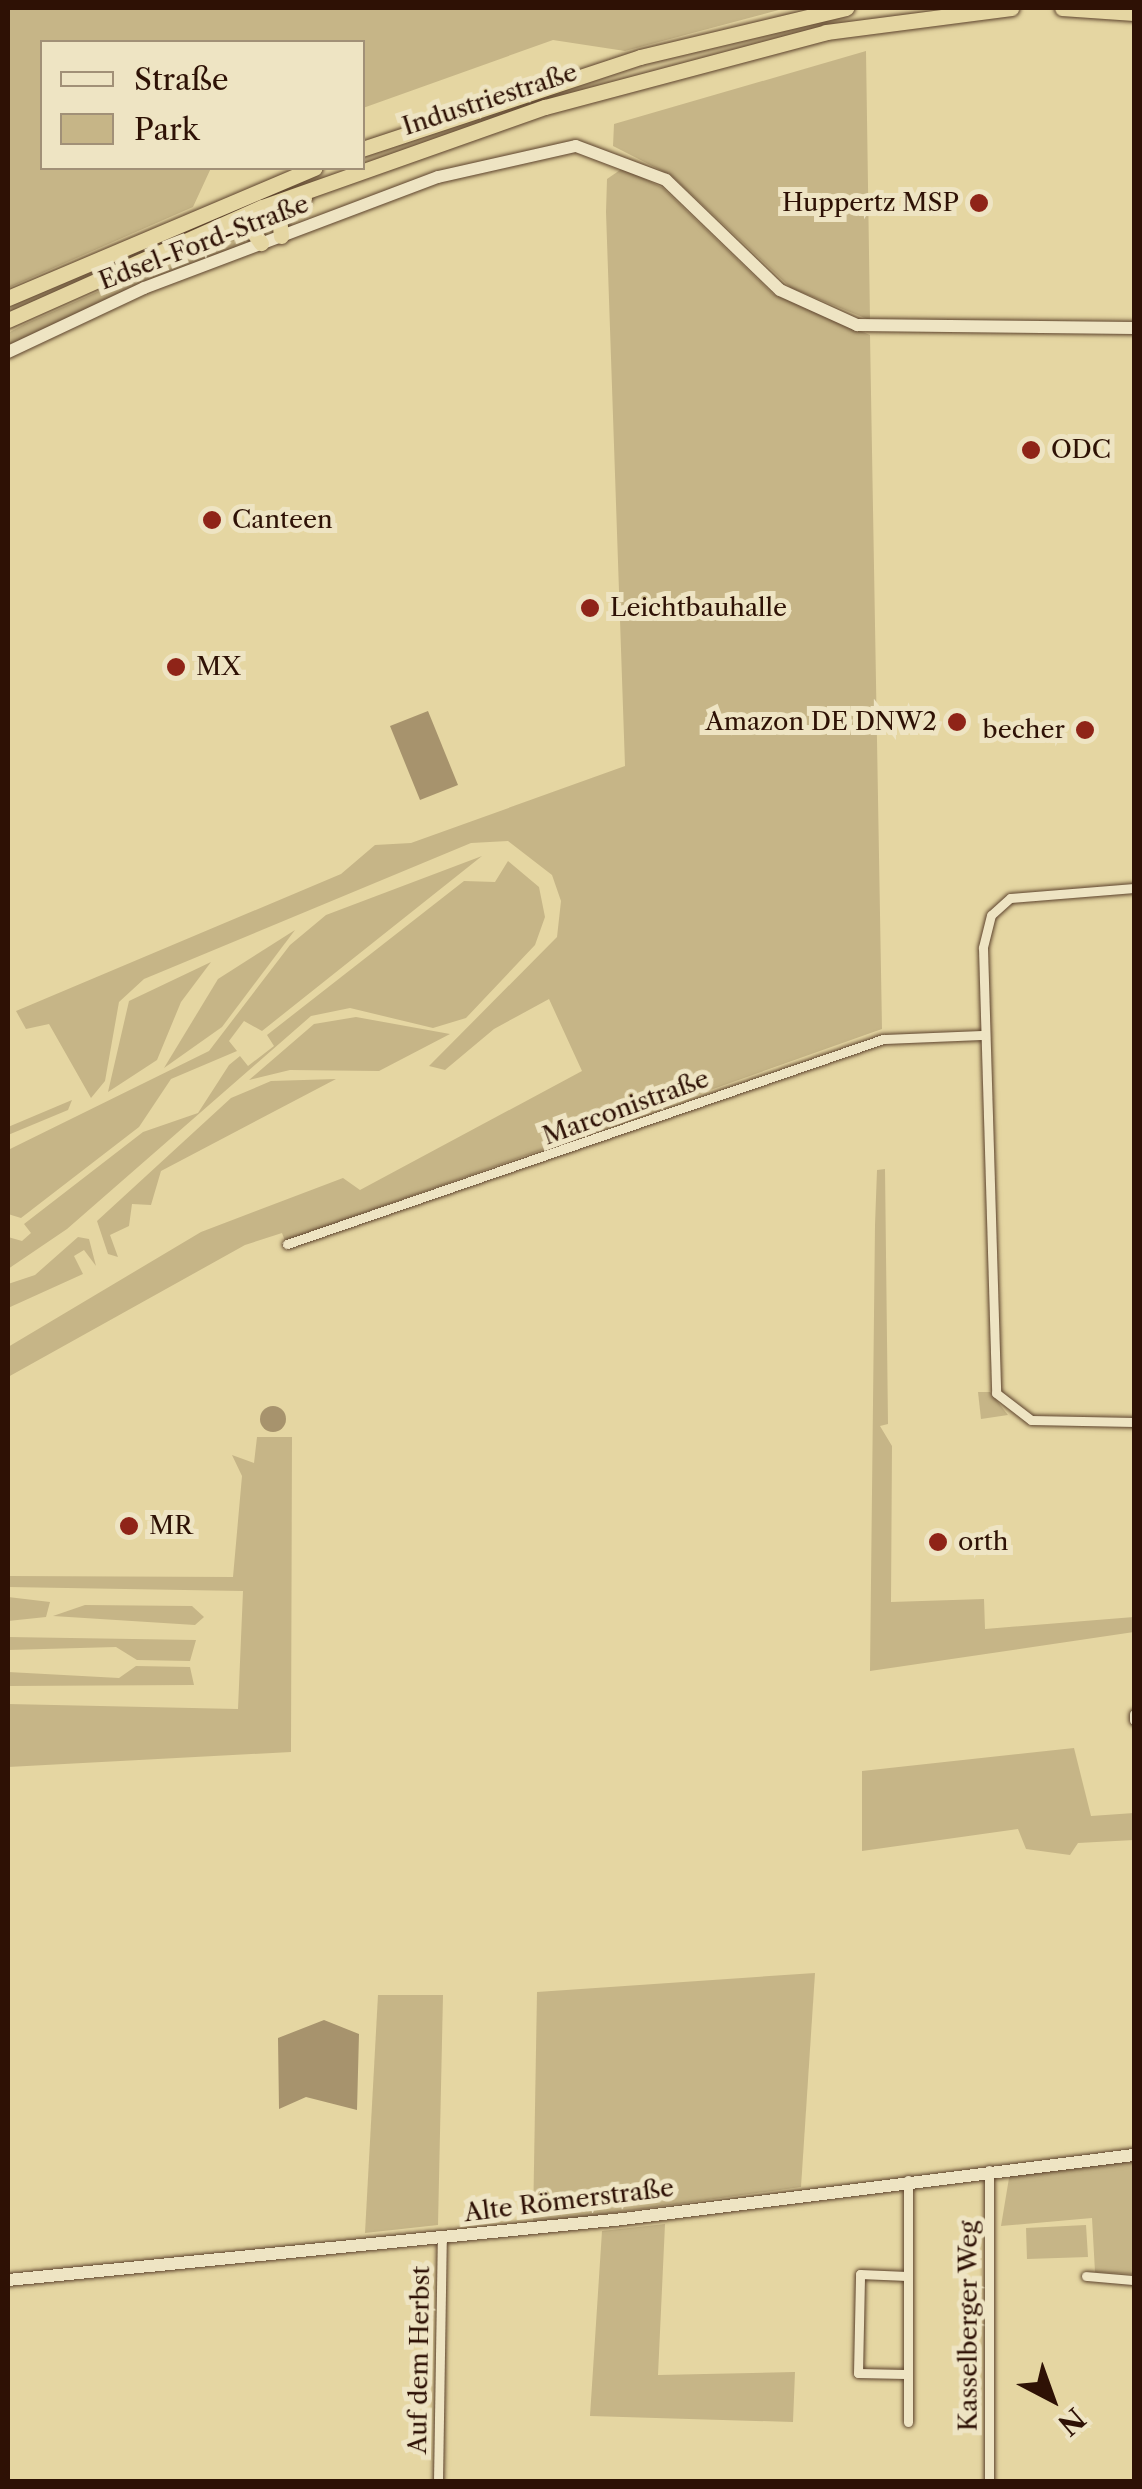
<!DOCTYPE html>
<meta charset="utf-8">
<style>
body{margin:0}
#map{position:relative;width:1142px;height:2489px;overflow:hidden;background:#e5d6a2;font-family:"Libre Caslon Text",serif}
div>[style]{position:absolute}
.green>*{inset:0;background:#c6b587}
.water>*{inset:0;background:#a7936d}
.round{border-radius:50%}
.roads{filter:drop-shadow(0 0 2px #5c422c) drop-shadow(0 0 2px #5c422c)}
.street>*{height:9px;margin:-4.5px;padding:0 4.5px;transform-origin:4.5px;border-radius:4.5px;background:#eee4c3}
.secondary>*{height:12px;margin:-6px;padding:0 6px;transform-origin:6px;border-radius:6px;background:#eee4c3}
.highway>*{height:15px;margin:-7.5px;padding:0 7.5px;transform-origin:7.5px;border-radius:7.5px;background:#e5d6a2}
.dots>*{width:28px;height:28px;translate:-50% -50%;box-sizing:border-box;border:5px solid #eee4c3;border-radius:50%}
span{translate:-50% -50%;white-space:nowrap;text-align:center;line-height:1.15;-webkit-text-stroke:10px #eee4c3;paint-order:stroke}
.street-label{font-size:25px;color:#2e1105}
.poi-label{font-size:25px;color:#2e1105}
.right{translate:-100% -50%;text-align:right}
.left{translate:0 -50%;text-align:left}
.frame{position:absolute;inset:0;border:10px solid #2e1105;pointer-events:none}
.legend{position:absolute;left:40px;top:40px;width:325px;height:130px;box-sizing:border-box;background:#eee4c3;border:2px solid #a19077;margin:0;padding:12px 18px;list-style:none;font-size:30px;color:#2e1105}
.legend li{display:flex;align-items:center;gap:20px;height:50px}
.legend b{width:50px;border:2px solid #a19077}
.north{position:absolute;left:1002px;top:2349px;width:100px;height:100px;-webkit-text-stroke:8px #eee4c3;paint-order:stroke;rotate:139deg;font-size:28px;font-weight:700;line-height:40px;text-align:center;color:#2e1105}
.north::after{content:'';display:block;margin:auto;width:35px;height:45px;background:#2e1105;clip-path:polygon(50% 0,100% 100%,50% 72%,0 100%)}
</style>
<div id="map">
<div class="green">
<i style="clip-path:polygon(8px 8px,786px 8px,625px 51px,553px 40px,363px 108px,362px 42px,42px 42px,42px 168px,211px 168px,193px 207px,8px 288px)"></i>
<i style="clip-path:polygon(866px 51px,870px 320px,791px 288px,672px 176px,613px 146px,614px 124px)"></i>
<i style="clip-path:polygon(623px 168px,663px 188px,773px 294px,870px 335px,882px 1029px,285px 1241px,282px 1233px,245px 1245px,8px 1377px,8px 1347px,201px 1232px,343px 1178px,360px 1190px,582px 1071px,549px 999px,494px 1029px,445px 1070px,429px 1066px,557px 937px,561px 901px,552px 875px,508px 841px,471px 843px,144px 979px,119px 1002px,105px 1081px,91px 1098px,49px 1024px,26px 1029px,16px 1011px,341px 874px,375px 845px,411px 843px,625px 766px,606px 212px,607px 179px)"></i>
<i style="clip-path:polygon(240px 229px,246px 243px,8px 345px,8px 333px,25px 324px)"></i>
<i style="clip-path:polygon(482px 856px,262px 1031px,244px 1021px,229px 1041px,237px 1051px,171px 1079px,139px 1127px,21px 1218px,8px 1214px,8px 1150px,209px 1051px,290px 945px,326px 915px)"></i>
<i style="clip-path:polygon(508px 861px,539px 887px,545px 917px,535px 945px,466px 1018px,433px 1028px,350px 1008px,311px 1016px,67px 1229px,8px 1269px,8px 1237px,22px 1241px,31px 1233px,24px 1224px,143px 1132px,198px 1113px,229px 1065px,240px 1056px,248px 1066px,274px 1046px,267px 1035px,464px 881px,495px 882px)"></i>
<i style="clip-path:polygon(295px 930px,222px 1027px,164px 1068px,218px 979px)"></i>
<i style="clip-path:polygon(211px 962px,181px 1002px,157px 1060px,108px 1092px,129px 1001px)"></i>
<i style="clip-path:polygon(356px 1017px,450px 1034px,379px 1071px,290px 1070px,249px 1080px,314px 1024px)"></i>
<i style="clip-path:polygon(336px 1079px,161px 1171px,151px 1205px,132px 1204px,129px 1226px,110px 1235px,118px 1257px,108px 1254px,97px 1221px,231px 1098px,271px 1081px)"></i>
<i style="clip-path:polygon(72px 1100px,68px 1110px,8px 1135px,8px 1127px)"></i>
<i style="clip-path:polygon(885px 1169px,888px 1424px,880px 1426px,892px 1446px,891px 1602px,984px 1599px,985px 1629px,1134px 1617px,1134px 1632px,870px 1671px,875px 1225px,877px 1170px)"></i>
<i style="clip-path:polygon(78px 1237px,89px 1239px,96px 1266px,84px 1250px,74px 1256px,83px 1274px,8px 1308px,8px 1284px,35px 1275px)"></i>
<i style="clip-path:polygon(978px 1392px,990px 1392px,1008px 1415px,981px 1419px)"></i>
<i style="clip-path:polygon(257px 1437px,292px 1437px,291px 1752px,8px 1767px,8px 1704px,238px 1709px,243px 1591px,8px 1587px,8px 1576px,233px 1577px,242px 1476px,232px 1455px,254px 1463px)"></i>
<i style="clip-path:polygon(8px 1597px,50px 1602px,46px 1617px,8px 1621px)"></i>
<i style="clip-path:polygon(85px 1605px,192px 1606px,204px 1617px,195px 1625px,53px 1616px)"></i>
<i style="clip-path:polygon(8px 1637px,196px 1640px,190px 1661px,137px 1660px,116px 1647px,8px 1650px)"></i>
<i style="clip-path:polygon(136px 1666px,190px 1667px,194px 1685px,8px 1686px,8px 1672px,119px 1678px)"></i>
<i style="clip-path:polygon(1074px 1748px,1091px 1816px,1134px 1813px,1134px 1840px,1078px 1843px,1070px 1855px,1026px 1849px,1018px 1829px,862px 1851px,862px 1771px)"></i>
<i style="clip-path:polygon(815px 1973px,801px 2187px,533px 2224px,537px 1992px)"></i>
<i style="clip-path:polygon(378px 1995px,443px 1995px,438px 2225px,365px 2233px)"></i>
<i style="clip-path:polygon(1134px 2158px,1134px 2274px,1095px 2272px,1092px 2218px,1001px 2226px,1010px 2172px)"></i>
<i style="clip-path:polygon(665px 2224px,658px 2375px,795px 2372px,793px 2422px,590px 2416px,602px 2231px)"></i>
<i style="clip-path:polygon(1086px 2225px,1088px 2257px,1027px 2259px,1026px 2228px)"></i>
</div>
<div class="water">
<i style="clip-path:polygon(428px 711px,458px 785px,420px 800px,390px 726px)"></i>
<i class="round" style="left:260px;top:1406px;width:26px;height:26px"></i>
<i style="clip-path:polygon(324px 2020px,359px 2034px,357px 2110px,306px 2097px,279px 2109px,278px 2038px)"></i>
</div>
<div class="roads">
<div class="street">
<i style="left:1134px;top:888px;width:124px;rotate:175.4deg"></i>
<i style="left:1010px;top:898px;width:25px;rotate:138deg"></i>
<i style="left:991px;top:915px;width:34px;rotate:104deg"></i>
<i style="left:983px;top:948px;width:445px;rotate:88.3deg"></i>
<i style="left:996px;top:1393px;width:44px;rotate:37.6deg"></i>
<i style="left:1031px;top:1420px;width:103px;rotate:1.1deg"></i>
<i style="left:287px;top:1244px;width:630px;rotate:-18.98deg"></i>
<i style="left:883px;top:1039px;width:100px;rotate:-2.3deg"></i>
<i style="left:1134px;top:1714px;width:6px;rotate:90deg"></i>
<i style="left:1086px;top:2276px;width:48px;rotate:4.8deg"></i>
<i style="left:905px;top:2374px;width:47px;rotate:-178.8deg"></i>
<i style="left:858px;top:2373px;width:99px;rotate:-88.8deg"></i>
<i style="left:860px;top:2274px;width:47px;rotate:2.4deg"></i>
<i style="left:908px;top:2422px;width:242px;rotate:-90deg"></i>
<i style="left:438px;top:2482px;width:243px;rotate:-89.1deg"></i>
<i style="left:989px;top:2482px;width:312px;rotate:-90deg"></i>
</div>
<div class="secondary">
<i style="left:8px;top:352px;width:150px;rotate:-25.2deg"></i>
<i style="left:144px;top:288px;width:314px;rotate:-20.7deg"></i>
<i style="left:438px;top:177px;width:141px;rotate:-12.7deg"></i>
<i style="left:576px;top:146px;width:96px;rotate:20.7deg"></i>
<i style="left:666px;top:180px;width:158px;rotate:44deg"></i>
<i style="left:780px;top:290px;width:85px;rotate:24.4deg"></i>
<i style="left:857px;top:325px;width:277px;rotate:0.6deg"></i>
<i style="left:8px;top:2280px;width:618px;rotate:-5.66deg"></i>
<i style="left:623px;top:2219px;width:515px;rotate:-7.14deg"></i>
</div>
<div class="highway">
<i style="left:1062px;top:8px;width:72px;rotate:4deg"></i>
<i style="left:362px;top:149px;width:293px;rotate:-18.3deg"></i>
<i style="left:640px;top:57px;width:212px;rotate:-13.4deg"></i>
<i style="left:228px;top:229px;width:21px;rotate:-8deg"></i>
<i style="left:249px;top:226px;width:21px;rotate:55deg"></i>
<i style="left:281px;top:236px;width:20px;rotate:-96deg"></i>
<i style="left:279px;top:216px;width:31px;rotate:-36deg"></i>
<i style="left:8px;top:298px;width:333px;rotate:-23deg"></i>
<i style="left:8px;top:320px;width:278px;rotate:-24deg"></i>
<i style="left:262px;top:207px;width:300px;rotate:-19.5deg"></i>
<i style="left:545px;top:107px;width:291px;rotate:-14.9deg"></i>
<i style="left:826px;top:32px;width:187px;rotate:-7.4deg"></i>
</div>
</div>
<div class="dots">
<i style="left:979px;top:203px;background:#8f2418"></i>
<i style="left:1031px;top:450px;background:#8f2418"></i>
<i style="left:212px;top:520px;background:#8f2418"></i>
<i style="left:590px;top:608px;background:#8f2418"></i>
<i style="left:176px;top:667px;background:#8f2418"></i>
<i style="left:957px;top:722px;background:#8f2418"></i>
<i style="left:1085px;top:730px;background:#8f2418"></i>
<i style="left:129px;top:1526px;background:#8f2418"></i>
<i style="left:938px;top:1542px;background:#8f2418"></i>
</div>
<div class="street-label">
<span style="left:490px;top:100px;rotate:-18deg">Industriestraße</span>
<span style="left:204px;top:243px;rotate:-21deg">Edsel-Ford-Straße</span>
<span style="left:626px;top:1108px;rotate:-20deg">Marconistraße</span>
<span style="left:569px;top:2201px;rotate:-7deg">Alte Römerstraße</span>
<span style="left:969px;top:2326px;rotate:-90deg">Kasselberger Weg</span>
<span style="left:420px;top:2360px;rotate:-89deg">Auf dem Herbst</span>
</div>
<div class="poi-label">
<span class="right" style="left:959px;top:203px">Huppertz MSP</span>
<span class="left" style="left:1051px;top:450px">ODC</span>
<span class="left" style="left:232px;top:520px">Canteen</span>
<span class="left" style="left:610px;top:608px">Leichtbauhalle</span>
<span class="left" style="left:196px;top:667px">MX</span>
<span class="right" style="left:937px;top:722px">Amazon DE DNW2</span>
<span class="right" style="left:1065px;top:730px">becher</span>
<span class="left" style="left:149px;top:1526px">MR</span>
<span class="left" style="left:958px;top:1542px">orth</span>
</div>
<div class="frame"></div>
<ul class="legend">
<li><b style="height:12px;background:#eee4c3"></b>Straße</li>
<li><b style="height:28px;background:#c6b587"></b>Park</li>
</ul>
<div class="north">N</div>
</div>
